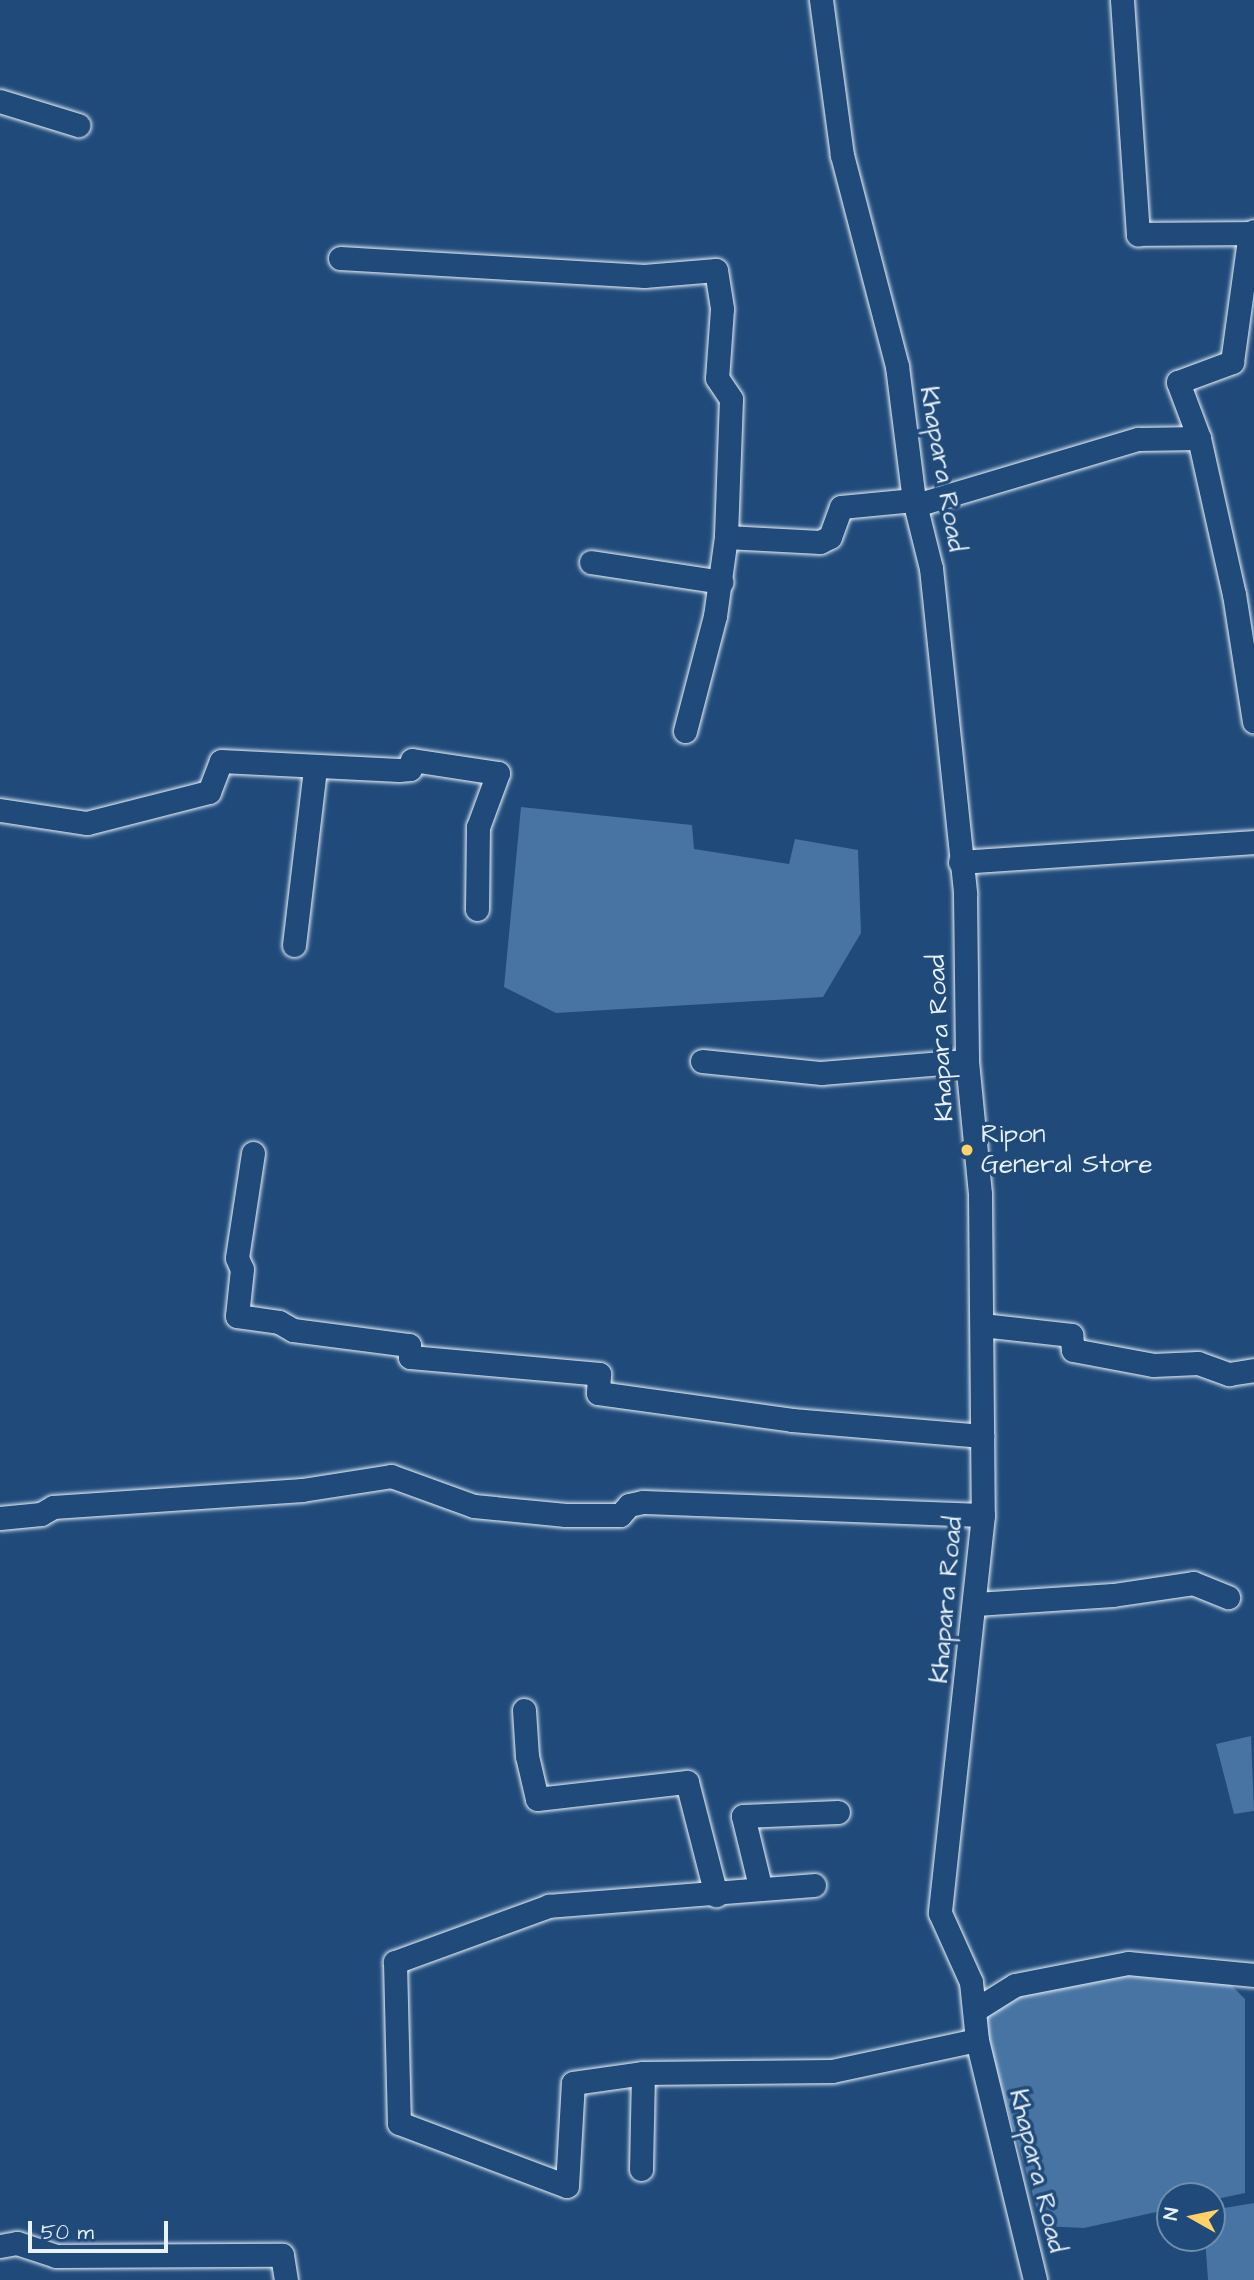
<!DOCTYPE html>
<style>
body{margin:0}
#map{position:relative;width:1254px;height:2280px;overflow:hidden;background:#1f4a7a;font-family:"Architects Daughter",sans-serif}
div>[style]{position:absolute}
.water>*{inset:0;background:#4774a2}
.roads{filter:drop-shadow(0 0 2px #e8f1f8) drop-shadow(0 0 2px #e8f1f8)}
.minor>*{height:23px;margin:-11.5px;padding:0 11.5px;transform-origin:11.5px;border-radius:11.5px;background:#1f4a7a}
.dots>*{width:19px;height:19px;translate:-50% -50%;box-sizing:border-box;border:4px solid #1f4a7a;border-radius:50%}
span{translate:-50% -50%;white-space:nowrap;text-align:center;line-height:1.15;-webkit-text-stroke:7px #1f4a7a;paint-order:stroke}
.street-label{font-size:26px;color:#e8f1f8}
.poi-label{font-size:26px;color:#e8f1f8}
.left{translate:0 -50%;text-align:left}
.north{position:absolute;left:1156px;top:2182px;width:70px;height:70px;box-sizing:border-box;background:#1f4a7a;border:2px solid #6f8dac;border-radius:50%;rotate:279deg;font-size:19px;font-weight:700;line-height:28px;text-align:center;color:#e8f1f8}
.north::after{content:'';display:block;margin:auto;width:24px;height:32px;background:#ffd166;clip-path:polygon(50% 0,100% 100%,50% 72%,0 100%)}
.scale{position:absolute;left:28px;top:2221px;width:140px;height:32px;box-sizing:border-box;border:4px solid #e8f1f8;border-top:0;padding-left:9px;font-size:21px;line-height:24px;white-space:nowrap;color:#e8f1f8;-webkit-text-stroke:5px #1f4a7a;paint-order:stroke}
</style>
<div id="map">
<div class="water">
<i style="clip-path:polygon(521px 807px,692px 825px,694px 849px,789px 864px,795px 839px,858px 850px,861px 933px,823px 997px,556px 1013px,504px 987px)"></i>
<i style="clip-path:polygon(1251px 1736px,1254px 1811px,1234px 1814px,1216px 1744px)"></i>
<i style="clip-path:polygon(1143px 1967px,1221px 1975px,1245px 1999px,1245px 2193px,1212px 2200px,1212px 2196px,1170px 2196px,1170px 2209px,1084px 2228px,1042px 2226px,981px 2018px,1043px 1985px)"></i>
<i style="clip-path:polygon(1254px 2203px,1254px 2280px,1208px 2280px,1205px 2238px,1212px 2238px,1212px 2210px)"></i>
</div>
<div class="roads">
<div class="minor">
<i style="left:821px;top:0;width:156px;rotate:82.3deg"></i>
<i style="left:842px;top:155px;width:218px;rotate:75.4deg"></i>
<i style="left:897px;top:366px;width:135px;rotate:82.8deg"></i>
<i style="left:914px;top:500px;width:70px;rotate:76deg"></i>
<i style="left:931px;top:568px;width:328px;rotate:84deg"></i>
<i style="left:965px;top:894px;width:167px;rotate:89.3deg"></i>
<i style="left:967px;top:1061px;width:134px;rotate:84.4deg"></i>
<i style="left:980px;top:1194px;width:321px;rotate:89.5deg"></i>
<i style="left:983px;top:1515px;width:400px;rotate:96.2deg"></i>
<i style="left:940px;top:1913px;width:76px;rotate:65.8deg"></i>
<i style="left:971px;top:1982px;width:58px;rotate:84.1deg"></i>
<i style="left:977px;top:2040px;width:247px;rotate:76.4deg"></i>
<i style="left:1122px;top:0;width:235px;rotate:86.1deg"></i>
<i style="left:1138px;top:234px;width:112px;rotate:-0.5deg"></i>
<i style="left:0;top:101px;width:82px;rotate:17.1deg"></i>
<i style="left:340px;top:258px;width:305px;rotate:3.4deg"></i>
<i style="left:644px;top:276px;width:72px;rotate:-4.8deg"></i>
<i style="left:716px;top:270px;width:39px;rotate:81deg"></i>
<i style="left:722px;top:309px;width:69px;rotate:94.1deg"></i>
<i style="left:717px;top:378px;width:25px;rotate:56deg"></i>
<i style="left:731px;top:399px;width:138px;rotate:92.1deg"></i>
<i style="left:1199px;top:438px;width:160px;rotate:77.4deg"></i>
<i style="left:1234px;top:594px;width:129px;rotate:81.1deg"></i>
<i style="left:916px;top:505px;width:232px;rotate:-16.6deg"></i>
<i style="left:1138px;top:439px;width:61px;rotate:-0.9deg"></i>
<i style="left:1199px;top:438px;width:60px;rotate:-110.6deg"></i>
<i style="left:1178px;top:382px;width:58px;rotate:-20.3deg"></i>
<i style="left:1232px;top:362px;width:130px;rotate:-82.1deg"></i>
<i style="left:1250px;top:233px;width:4px;rotate:-27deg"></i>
<i style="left:591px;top:562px;width:132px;rotate:8.7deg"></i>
<i style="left:685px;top:731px;width:119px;rotate:-75.4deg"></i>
<i style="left:715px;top:616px;width:80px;rotate:-82.1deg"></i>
<i style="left:726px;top:537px;width:94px;rotate:3deg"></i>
<i style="left:820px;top:542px;width:11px;rotate:-27deg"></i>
<i style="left:830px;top:537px;width:32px;rotate:-70deg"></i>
<i style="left:841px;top:507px;width:73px;rotate:-5.5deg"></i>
<i style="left:0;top:810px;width:88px;rotate:8.5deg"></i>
<i style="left:87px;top:823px;width:126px;rotate:-14.3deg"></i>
<i style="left:209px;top:792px;width:33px;rotate:-69deg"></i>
<i style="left:221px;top:761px;width:178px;rotate:2.9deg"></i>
<i style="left:399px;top:770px;width:11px;rotate:-5deg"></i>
<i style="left:410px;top:769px;width:9px;rotate:-77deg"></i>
<i style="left:412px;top:760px;width:87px;rotate:8.6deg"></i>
<i style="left:498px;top:773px;width:58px;rotate:110.3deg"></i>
<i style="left:478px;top:827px;width:82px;rotate:90.7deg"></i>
<i style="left:960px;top:862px;width:295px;rotate:-3.9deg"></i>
<i style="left:294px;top:945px;width:177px;rotate:-83.2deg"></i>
<i style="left:702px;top:1061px;width:120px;rotate:5.8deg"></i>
<i style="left:821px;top:1073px;width:146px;rotate:-4.7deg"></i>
<i style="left:253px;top:1153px;width:106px;rotate:98.7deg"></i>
<i style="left:237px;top:1258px;width:12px;rotate:66deg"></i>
<i style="left:242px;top:1269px;width:47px;rotate:96.1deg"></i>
<i style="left:237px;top:1316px;width:42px;rotate:8.1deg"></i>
<i style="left:279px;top:1322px;width:16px;rotate:30deg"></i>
<i style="left:293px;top:1330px;width:117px;rotate:7.4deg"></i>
<i style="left:409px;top:1345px;width:12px;rotate:85deg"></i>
<i style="left:410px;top:1357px;width:190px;rotate:5.1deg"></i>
<i style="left:599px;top:1374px;width:19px;rotate:93deg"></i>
<i style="left:598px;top:1393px;width:196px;rotate:7.9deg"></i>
<i style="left:792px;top:1420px;width:191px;rotate:4.8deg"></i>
<i style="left:982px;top:1325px;width:90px;rotate:6.4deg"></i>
<i style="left:1071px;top:1335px;width:15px;rotate:82deg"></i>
<i style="left:1073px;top:1350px;width:81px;rotate:10.6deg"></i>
<i style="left:1153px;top:1365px;width:45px;rotate:-2.5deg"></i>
<i style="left:1198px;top:1363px;width:33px;rotate:20deg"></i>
<i style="left:1229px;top:1374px;width:25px;rotate:-9deg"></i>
<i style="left:0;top:1518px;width:41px;rotate:-5.6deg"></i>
<i style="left:41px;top:1514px;width:14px;rotate:-30deg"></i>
<i style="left:53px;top:1507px;width:250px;rotate:-3.9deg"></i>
<i style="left:302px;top:1490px;width:90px;rotate:-8.9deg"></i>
<i style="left:391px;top:1476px;width:88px;rotate:19.9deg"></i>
<i style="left:474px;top:1506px;width:92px;rotate:5.6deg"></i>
<i style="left:566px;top:1515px;width:54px"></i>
<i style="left:620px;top:1515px;width:13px;rotate:-48deg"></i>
<i style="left:629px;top:1505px;width:14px;rotate:-12deg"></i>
<i style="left:643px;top:1502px;width:340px;rotate:2.2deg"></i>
<i style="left:976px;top:1604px;width:137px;rotate:-3.8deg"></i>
<i style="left:1113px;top:1595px;width:81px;rotate:-8.5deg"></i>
<i style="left:1193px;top:1583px;width:38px;rotate:22deg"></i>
<i style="left:524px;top:1710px;width:46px;rotate:86.3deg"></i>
<i style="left:527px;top:1756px;width:44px;rotate:76.9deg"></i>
<i style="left:537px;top:1799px;width:151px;rotate:-6.5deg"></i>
<i style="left:687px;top:1782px;width:117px;rotate:75.6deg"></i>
<i style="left:814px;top:1885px;width:266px;rotate:175.5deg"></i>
<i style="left:549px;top:1906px;width:164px;rotate:160deg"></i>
<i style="left:395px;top:1962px;width:161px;rotate:88.6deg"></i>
<i style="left:399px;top:2123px;width:179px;rotate:20.6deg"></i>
<i style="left:567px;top:2186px;width:103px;rotate:-86.7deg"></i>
<i style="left:573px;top:2083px;width:71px;rotate:-8.1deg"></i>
<i style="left:643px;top:2073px;width:189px;rotate:-0.6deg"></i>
<i style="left:832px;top:2071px;width:148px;rotate:-12.1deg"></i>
<i style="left:760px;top:1886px;width:72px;rotate:-103.7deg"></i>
<i style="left:743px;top:1816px;width:95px;rotate:-2.4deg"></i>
<i style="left:975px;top:2010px;width:47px;rotate:-32deg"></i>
<i style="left:1015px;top:1985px;width:115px;rotate:-11deg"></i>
<i style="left:1128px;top:1963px;width:127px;rotate:5.4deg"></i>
<i style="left:641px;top:2169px;width:96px;rotate:-88.8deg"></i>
<i style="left:0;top:2246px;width:17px;rotate:-10deg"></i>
<i style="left:17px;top:2243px;width:41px;rotate:18.4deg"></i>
<i style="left:56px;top:2256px;width:226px;rotate:-0.3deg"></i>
<i style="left:282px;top:2255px;width:25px;rotate:81deg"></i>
</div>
</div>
<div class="dots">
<i style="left:967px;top:1150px;background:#ffd166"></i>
</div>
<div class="street-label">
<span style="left:942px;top:469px;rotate:80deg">Khapara Road</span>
<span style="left:941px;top:1038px;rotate:-93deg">Khapara Road</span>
<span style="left:947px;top:1600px;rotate:-85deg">Khapara Road</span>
<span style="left:1037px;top:2171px;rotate:76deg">Khapara Road</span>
</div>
<div class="poi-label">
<span class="left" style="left:981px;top:1150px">Ripon<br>General Store</span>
</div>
<div class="north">N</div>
<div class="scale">50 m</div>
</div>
